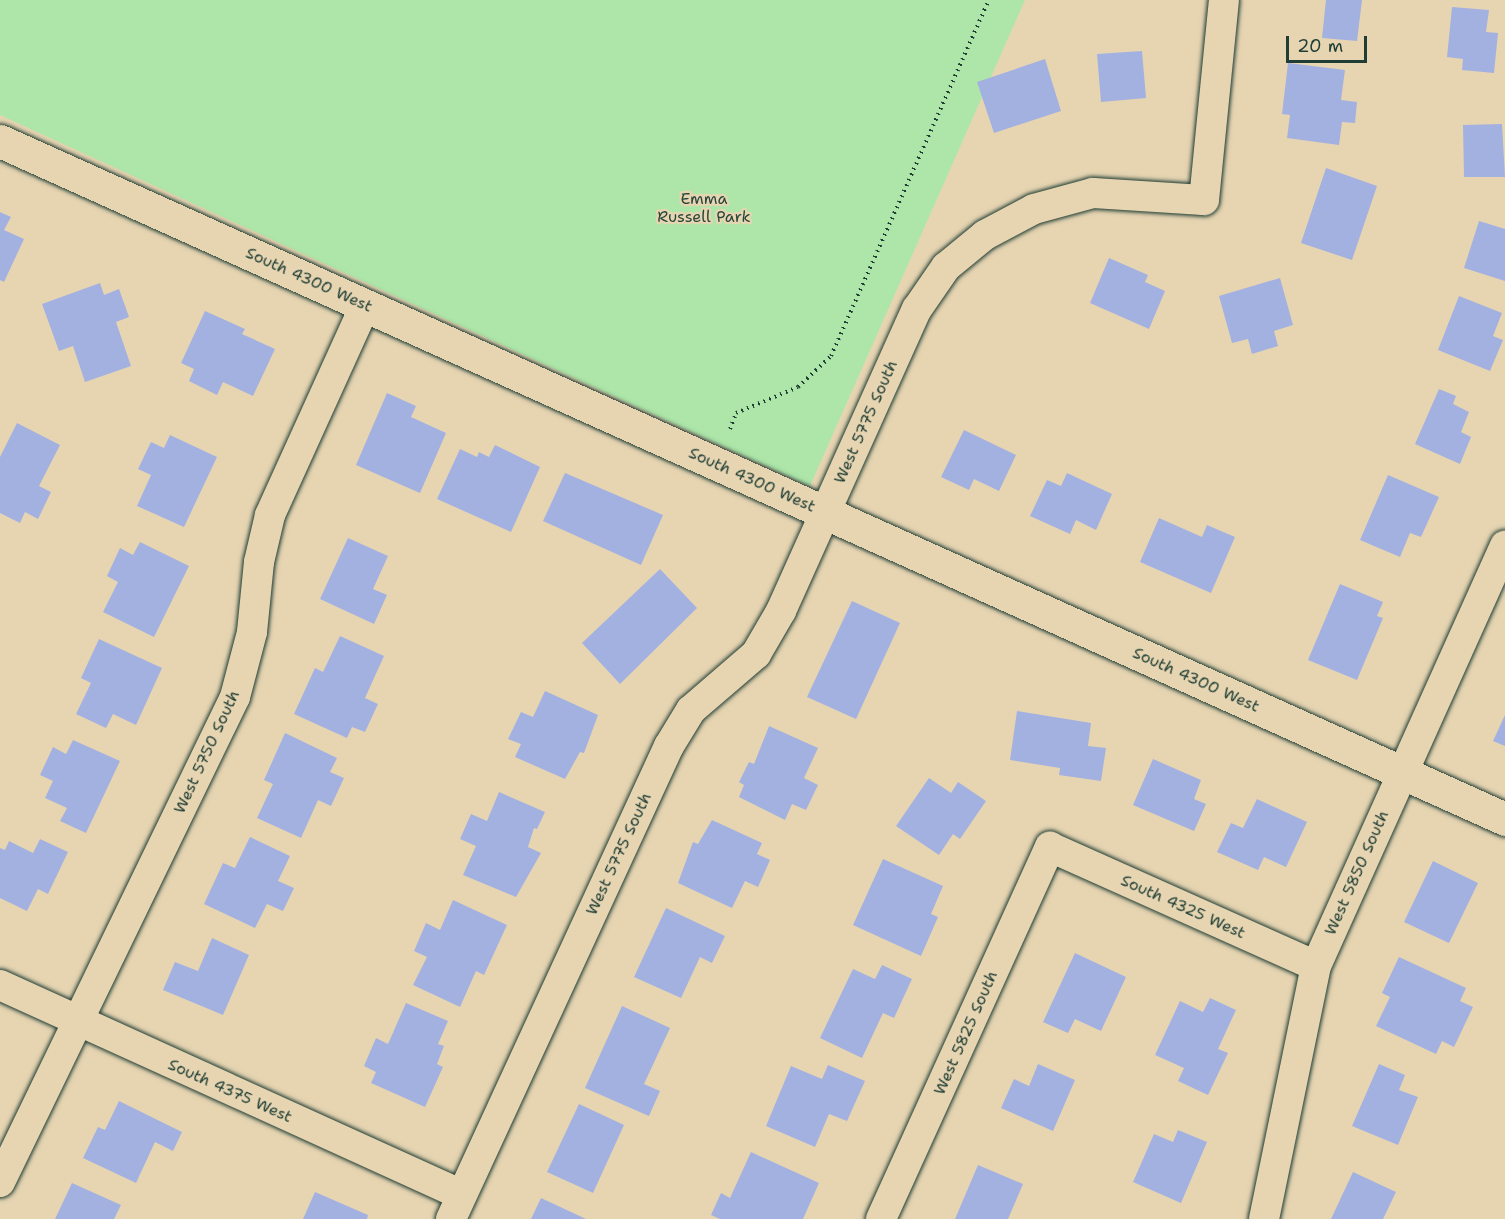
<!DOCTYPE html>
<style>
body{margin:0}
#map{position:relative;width:1505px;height:1219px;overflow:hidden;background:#e7d5b2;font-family:"Shantell Sans",sans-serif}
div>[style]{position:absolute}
.green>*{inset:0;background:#aee6a9}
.building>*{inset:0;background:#a3b1e1}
.path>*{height:4px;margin-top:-2px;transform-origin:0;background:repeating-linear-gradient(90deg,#1f3d34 0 1.5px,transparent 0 6px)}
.roads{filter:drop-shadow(0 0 2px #1f3d34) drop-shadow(0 0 2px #1f3d34)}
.minor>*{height:30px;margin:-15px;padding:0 15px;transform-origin:15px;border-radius:15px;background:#e7d5b2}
.secondary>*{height:33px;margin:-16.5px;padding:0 16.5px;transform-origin:16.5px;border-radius:16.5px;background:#e7d5b2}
span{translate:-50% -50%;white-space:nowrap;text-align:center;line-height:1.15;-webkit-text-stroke:4.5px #e7d5b2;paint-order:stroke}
.park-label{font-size:16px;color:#26453a}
.street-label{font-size:16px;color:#1f3d34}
.scale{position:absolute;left:1286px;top:36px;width:81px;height:27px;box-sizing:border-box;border:3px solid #1f3d34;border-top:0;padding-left:8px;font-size:18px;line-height:21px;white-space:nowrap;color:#1f3d34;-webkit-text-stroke:4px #e7d5b2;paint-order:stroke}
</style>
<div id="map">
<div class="green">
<i style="clip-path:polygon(0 0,1025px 0,810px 486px,0 115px)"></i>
</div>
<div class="building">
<i style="clip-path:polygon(1326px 0,1362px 0,1357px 41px,1322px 38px)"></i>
<i style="clip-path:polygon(1452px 7px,1489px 10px,1486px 32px,1498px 33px,1494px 73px,1462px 70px,1463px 59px,1447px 57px)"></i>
<i style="clip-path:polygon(1142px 51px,1146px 98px,1101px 102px,1097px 54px)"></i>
<i style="clip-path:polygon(1045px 59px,1061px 111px,994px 133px,977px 82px)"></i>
<i style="clip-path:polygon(1288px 63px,1345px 70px,1341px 100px,1357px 102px,1355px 123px,1342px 122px,1339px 145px,1287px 138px,1290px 115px,1282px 114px)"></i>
<i style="clip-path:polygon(1502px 124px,1505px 177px,1464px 177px,1463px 125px)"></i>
<i style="clip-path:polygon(1326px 168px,1377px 186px,1352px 260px,1301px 243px)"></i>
<i style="clip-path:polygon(0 212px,11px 217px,4px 230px,24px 239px,4px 282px,0 280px)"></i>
<i style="clip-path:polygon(1479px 221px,1505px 229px,1505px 281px,1464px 268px)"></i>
<i style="clip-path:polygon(1109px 258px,1148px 275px,1145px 282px,1165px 291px,1149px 329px,1090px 303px)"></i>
<i style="clip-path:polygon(1280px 278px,1293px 325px,1274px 331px,1278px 346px,1252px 354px,1248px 339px,1232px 343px,1219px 296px)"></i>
<i style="clip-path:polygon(100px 283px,104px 295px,119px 289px,129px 317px,116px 322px,131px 366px,85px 382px,73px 346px,59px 351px,42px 304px)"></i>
<i style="clip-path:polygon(1459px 296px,1502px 313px,1493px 336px,1503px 340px,1490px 371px,1438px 350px)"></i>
<i style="clip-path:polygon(205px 311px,245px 329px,242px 334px,275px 349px,253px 396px,223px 382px,217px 395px,189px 381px,194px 369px,181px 363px)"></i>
<i style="clip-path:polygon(1439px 389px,1456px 396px,1453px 404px,1469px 412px,1461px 432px,1471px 437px,1460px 464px,1415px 444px)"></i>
<i style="clip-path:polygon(387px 393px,416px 406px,411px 417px,446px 433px,420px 493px,356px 465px)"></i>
<i style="clip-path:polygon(17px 423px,60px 445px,39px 486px,51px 492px,38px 519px,25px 512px,20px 523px,0 513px,0 457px)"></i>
<i style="clip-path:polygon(964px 430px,1016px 455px,999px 491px,974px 479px,969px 490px,941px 477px)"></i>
<i style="clip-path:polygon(170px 435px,217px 457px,184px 527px,137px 506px,151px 475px,138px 469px,151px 442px,164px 448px)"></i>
<i style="clip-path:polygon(495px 445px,540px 467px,511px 532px,437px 499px,460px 449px,477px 457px,479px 452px,489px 457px)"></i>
<i style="clip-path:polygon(565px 473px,663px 515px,641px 565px,543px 521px)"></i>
<i style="clip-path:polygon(1067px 473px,1112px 494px,1096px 530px,1076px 520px,1070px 534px,1030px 516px,1047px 480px,1061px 486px)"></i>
<i style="clip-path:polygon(1388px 475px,1439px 497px,1421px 537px,1410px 533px,1400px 557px,1360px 540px)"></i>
<i style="clip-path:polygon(1159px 518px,1202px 537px,1207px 525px,1235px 537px,1211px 593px,1140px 562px)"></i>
<i style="clip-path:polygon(348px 538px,388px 556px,373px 589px,387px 595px,374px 624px,320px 599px)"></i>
<i style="clip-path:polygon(140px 542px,189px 566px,154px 637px,103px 612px,118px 582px,107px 576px,120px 548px,133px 555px)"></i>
<i style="clip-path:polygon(660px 569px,697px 608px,620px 684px,582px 643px)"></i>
<i style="clip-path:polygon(1340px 584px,1383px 602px,1377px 616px,1383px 618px,1357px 680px,1308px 660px)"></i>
<i style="clip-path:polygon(852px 601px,900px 623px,856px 719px,807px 697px)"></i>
<i style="clip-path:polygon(340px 636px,384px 656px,365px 698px,378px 704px,365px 732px,352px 727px,347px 738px,294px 714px,315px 668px,323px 672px)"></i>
<i style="clip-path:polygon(99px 639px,162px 668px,136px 725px,113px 714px,106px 728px,76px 714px,91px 683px,81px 678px)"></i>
<i style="clip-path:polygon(545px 691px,598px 715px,584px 753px,580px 752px,565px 779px,515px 757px,521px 744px,508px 739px,521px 712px,533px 717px)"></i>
<i style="clip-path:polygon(1017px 711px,1091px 723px,1088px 746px,1106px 748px,1101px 781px,1059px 775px,1060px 768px,1010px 760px)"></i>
<i style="clip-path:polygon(1505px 715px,1505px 746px,1493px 741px)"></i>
<i style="clip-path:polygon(769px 726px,818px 748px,804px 778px,818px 785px,806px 810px,792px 804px,785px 820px,739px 797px,744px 785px,739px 782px,749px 762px,754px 764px)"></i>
<i style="clip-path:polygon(285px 733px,337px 758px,330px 772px,344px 778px,331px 806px,318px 800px,301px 838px,257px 818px,273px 784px,264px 780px)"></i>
<i style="clip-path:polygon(73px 740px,120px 761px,86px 833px,60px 821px,67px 808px,45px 798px,53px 781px,40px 775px,53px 747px,66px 754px)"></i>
<i style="clip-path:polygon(1153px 759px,1201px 780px,1194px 799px,1206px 804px,1194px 831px,1133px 805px)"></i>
<i style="clip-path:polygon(929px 778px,951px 793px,958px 782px,986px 801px,960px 839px,953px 834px,939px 855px,896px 826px)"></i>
<i style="clip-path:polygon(499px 792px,545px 812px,537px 829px,534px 828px,528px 847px,541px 853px,516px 897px,463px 875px,476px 846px,460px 839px,471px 814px,487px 821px)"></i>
<i style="clip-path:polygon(1257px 799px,1307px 822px,1286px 867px,1264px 857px,1258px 870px,1217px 852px,1231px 823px,1243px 828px)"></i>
<i style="clip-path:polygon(712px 820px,762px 843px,757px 854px,770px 860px,758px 887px,745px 881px,732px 908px,678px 883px,693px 842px,698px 844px)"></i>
<i style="clip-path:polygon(250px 837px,290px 856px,278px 881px,294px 888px,283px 911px,267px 904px,255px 928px,204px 904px,223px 863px,235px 868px)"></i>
<i style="clip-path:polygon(40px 839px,68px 852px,48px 894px,38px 889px,27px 911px,0 898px,0 848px,5px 850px,9px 841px,33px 853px)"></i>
<i style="clip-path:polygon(883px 859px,943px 886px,931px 914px,938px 917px,921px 956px,853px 925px)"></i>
<i style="clip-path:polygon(1433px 861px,1478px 883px,1449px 943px,1404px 922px)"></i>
<i style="clip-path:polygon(453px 900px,507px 925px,484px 975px,476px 971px,460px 1007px,413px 985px,427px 957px,414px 951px,426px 923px,440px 930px)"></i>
<i style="clip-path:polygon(666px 908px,725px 936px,712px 963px,700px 957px,681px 998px,634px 977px)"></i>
<i style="clip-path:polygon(212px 938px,249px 955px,223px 1015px,163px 990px,175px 962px,198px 971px)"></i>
<i style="clip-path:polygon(1075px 953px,1126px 977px,1101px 1031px,1075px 1019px,1068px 1033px,1043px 1022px)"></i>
<i style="clip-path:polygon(1399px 957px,1466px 988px,1460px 1001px,1473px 1007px,1454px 1047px,1442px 1041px,1436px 1054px,1376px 1026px,1390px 997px,1382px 993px)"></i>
<i style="clip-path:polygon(882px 965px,912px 979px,894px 1018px,883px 1013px,862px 1058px,820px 1038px,853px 969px,875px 979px)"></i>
<i style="clip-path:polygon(1210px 998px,1236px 1010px,1218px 1049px,1228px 1053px,1208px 1095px,1178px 1081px,1184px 1068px,1155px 1055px,1180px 1001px,1203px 1012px)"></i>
<i style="clip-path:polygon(406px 1003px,448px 1021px,438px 1044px,444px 1046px,437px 1064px,443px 1067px,425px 1107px,371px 1083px,376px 1072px,364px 1066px,376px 1038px,388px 1044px)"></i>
<i style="clip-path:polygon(622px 1006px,670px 1028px,644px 1084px,660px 1091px,649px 1116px,585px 1088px)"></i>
<i style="clip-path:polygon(1038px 1064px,1075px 1080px,1053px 1131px,1001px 1108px,1014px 1079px,1029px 1086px)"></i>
<i style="clip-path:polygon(1379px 1064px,1405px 1075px,1399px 1090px,1418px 1097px,1398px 1145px,1352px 1126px)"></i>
<i style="clip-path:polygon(828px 1065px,865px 1081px,847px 1121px,829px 1114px,815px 1147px,766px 1126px,791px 1066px,822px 1079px)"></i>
<i style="clip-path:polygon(119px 1101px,182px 1132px,173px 1151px,155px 1142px,136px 1183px,83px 1158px,98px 1127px,105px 1130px)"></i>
<i style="clip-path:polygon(579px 1104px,624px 1125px,593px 1193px,547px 1172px)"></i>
<i style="clip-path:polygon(1178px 1130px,1207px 1142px,1181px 1203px,1133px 1182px,1154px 1134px,1173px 1142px)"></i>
<i style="clip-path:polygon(751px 1152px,819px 1183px,803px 1219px,720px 1219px,711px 1215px,721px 1193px,730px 1198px)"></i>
<i style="clip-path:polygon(978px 1165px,1023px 1184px,1008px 1219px,955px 1219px)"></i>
<i style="clip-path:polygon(1353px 1172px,1396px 1192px,1383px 1219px,1331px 1219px)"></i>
<i style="clip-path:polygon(72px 1183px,121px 1205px,114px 1219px,55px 1219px)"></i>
<i style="clip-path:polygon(315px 1192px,368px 1215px,367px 1219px,303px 1219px)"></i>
<i style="clip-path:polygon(541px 1198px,586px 1219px,531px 1219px)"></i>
</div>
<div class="path">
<i style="left:730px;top:429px;width:17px;rotate:-69deg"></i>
<i style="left:736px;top:413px;width:67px;rotate:-22.8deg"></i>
<i style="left:798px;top:387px;width:45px;rotate:-43.2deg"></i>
<i style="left:831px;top:356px;width:389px;rotate:-66.1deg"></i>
</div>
<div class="roads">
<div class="minor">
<i style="left:0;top:985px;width:507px;rotate:24.44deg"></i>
<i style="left:0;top:1182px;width:539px;rotate:-64.15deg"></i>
<i style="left:235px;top:697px;width:67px;rotate:-75.3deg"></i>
<i style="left:252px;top:632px;width:70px;rotate:-84.3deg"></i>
<i style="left:259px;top:562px;width:48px;rotate:-76.8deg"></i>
<i style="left:270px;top:515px;width:230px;rotate:-65.6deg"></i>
<i style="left:451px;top:1219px;width:521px;rotate:-65.26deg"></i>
<i style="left:669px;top:746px;width:42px;rotate:-58.6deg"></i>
<i style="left:691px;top:710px;width:86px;rotate:-40.7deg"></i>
<i style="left:756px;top:654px;width:50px;rotate:-59.8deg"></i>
<i style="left:781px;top:611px;width:331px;rotate:-65.8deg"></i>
<i style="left:917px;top:309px;width:51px;rotate:-55.4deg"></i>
<i style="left:946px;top:267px;width:50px;rotate:-39.4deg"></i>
<i style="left:985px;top:235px;width:55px;rotate:-28deg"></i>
<i style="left:1034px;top:209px;width:61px;rotate:-15.2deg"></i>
<i style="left:1093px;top:193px;width:111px;rotate:3.6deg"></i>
<i style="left:1204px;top:200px;width:201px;rotate:-84.3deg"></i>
<i style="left:881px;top:1219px;width:409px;rotate:-65.6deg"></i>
<i style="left:1050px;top:847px;width:291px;rotate:24.1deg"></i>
<i style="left:1264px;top:1219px;width:258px;rotate:-78.4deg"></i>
<i style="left:1316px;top:966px;width:461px;rotate:-65.8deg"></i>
</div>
<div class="secondary">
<i style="left:0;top:141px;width:1651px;rotate:24.25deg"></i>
</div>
</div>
<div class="park-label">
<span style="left:704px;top:208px">Emma<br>Russell Park</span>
</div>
<div class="street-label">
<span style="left:309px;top:280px;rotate:24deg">South 4300 West</span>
<span style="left:866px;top:422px;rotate:-66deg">West 5775 South</span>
<span style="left:752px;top:480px;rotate:24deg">South 4300 West</span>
<span style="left:1196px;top:680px;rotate:24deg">South 4300 West</span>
<span style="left:207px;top:752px;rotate:-65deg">West 5750 South</span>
<span style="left:619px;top:854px;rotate:-65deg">West 5775 South</span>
<span style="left:1357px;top:873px;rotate:-66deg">West 5850 South</span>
<span style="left:1183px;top:907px;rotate:24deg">South 4325 West</span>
<span style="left:966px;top:1033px;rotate:-66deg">West 5825 South</span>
<span style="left:230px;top:1091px;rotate:24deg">South 4375 West</span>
</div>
<div class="scale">20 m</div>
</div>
